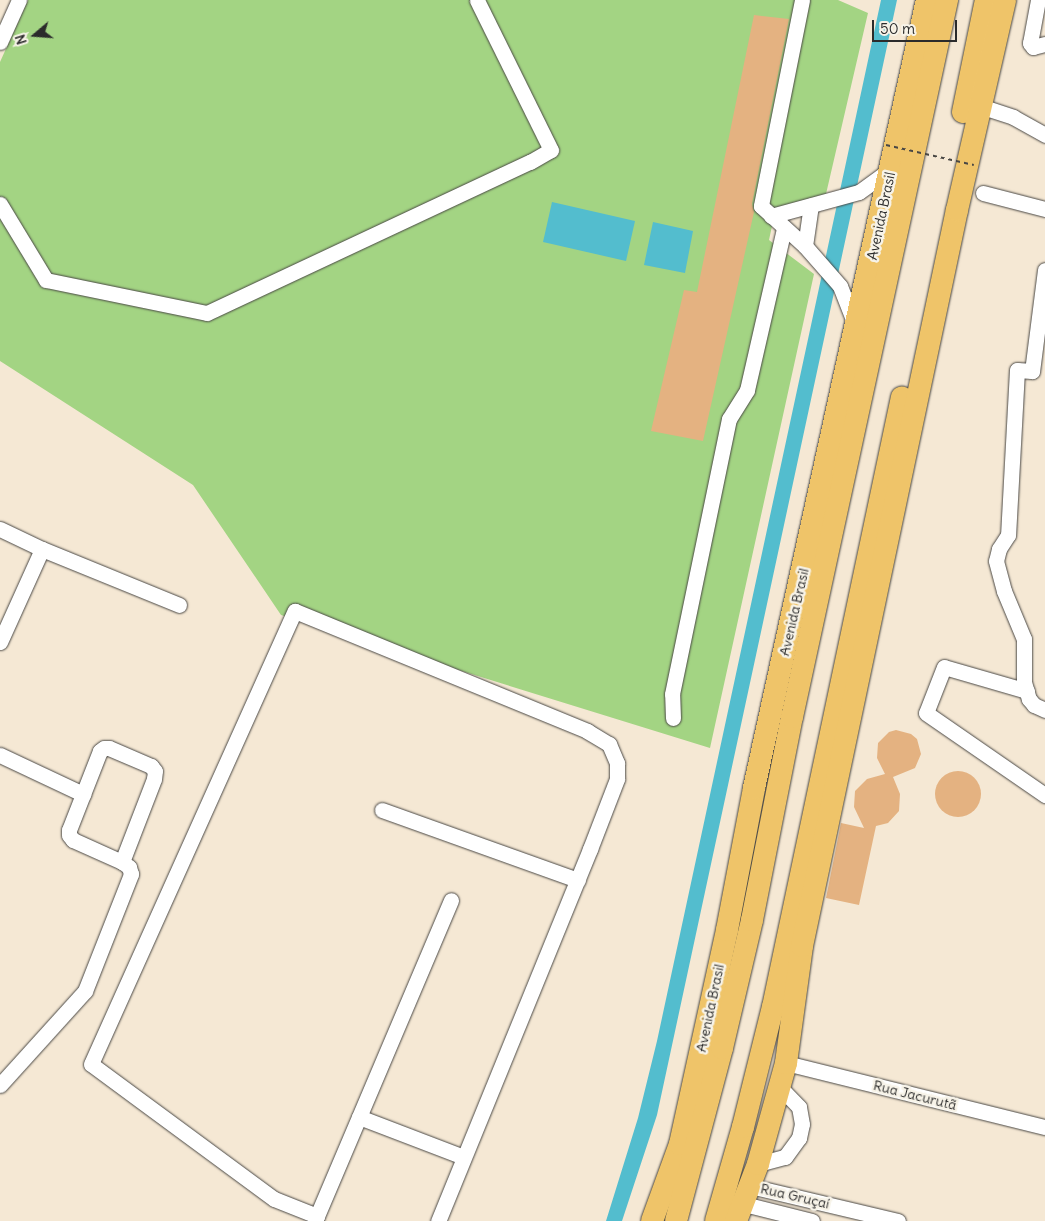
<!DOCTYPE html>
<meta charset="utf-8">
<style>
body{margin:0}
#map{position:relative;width:1045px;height:1221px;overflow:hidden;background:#f5e8d4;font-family:Delius,sans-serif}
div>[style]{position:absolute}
.green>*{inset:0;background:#a3d483}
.water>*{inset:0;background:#53bdce}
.building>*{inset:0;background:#e4b281}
.round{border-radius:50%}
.roads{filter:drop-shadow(0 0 1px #494744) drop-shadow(0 0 1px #494744)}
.minor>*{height:15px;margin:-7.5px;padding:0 7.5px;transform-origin:7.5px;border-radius:7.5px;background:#fff}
.highway>*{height:22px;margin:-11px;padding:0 11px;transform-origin:11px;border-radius:11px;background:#efc469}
.path-bridge>*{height:2px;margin-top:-1px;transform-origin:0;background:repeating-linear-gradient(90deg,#494744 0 4px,transparent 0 8px)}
span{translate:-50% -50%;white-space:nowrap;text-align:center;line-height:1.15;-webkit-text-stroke:5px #f7f3e8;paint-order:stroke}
.street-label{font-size:14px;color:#2b2b2b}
.north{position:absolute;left:10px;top:10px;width:50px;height:50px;-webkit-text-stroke:4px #f7f3e8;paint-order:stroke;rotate:252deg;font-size:14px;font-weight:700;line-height:20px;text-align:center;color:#2b2b2b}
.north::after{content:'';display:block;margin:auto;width:18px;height:22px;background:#2b2b2b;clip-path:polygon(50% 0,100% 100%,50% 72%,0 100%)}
.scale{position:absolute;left:872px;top:20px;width:85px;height:22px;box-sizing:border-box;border:2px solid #2b2b2b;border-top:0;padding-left:6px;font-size:15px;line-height:18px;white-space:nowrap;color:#2b2b2b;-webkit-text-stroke:4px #f7f3e8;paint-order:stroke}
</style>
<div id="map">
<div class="green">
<i style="clip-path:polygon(28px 0,838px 0,868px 13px,826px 194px,775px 212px,769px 240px,814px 274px,710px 748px,281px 615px,193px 485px,0 361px,0 62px)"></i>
</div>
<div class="water">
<i style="clip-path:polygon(881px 0,897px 0,657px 1115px,622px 1221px,606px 1221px,638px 1118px,657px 1041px)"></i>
<i style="clip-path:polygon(552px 202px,635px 221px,626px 261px,543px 242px)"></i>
<i style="clip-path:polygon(653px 222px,693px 231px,685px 273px,644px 265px)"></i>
</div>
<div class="building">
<i style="clip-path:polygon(754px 15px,789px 19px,752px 204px,754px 212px,703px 441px,651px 431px,684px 290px,697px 292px)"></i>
<i style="clip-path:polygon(896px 730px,911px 734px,917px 739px,921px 754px,915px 768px,893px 777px,900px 794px,899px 811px,888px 823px,876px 826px,859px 905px,826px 898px,841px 823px,864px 828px,854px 807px,855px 791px,867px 779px,885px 774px,877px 758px,878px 743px,889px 732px)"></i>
<i class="round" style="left:935px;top:771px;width:46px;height:46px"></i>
</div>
<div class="roads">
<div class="minor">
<i style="left:802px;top:0;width:210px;rotate:101.3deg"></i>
<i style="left:761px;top:206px;width:59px;rotate:42.3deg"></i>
<i style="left:805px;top:246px;width:53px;rotate:48.8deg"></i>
<i style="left:840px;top:286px;width:44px;rotate:68.7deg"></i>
<i style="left:1038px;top:0;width:44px;rotate:100.5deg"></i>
<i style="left:1030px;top:43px;width:5px;rotate:53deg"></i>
<i style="left:1033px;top:47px;width:12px;rotate:-14deg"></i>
<i style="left:0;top:42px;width:46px;rotate:-65.7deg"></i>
<i style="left:980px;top:106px;width:35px;rotate:18deg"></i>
<i style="left:1013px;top:117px;width:37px;rotate:29deg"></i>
<i style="left:983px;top:193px;width:64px;rotate:14.5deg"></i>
<i style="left:0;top:204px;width:89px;rotate:58.8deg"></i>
<i style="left:46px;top:280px;width:164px;rotate:11.6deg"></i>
<i style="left:207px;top:313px;width:357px;rotate:-25.1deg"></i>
<i style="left:530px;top:162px;width:24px;rotate:-30deg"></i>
<i style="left:551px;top:150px;width:167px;rotate:-116.3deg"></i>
<i style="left:771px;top:216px;width:91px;rotate:-15.3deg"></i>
<i style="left:859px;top:192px;width:39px;rotate:-36deg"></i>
<i style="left:805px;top:246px;width:41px;rotate:-81.7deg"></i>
<i style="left:1045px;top:270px;width:102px;rotate:97.3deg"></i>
<i style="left:1032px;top:371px;width:15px;rotate:-176deg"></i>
<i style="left:1017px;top:370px;width:165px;rotate:93.1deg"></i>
<i style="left:1008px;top:535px;width:17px;rotate:123deg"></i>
<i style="left:999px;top:549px;width:12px;rotate:104deg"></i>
<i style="left:996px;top:561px;width:31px;rotate:75deg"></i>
<i style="left:1004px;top:591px;width:52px;rotate:67.4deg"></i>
<i style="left:1024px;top:639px;width:43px;rotate:90deg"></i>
<i style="left:1024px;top:682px;width:18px;rotate:74deg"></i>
<i style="left:1029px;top:699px;width:8px;rotate:50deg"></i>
<i style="left:1034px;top:705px;width:12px;rotate:24deg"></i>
<i style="left:0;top:529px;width:47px;rotate:25.5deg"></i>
<i style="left:42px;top:549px;width:102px;rotate:114.3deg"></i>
<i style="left:42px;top:549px;width:148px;rotate:22.2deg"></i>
<i style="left:1027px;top:691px;width:86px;rotate:-163.9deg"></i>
<i style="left:944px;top:667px;width:49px;rotate:111.4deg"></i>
<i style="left:926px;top:713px;width:145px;rotate:34.6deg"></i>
<i style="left:673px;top:718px;width:24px;rotate:-92deg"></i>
<i style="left:672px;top:694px;width:281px;rotate:-78.3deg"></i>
<i style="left:729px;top:419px;width:34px;rotate:-58deg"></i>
<i style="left:747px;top:390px;width:166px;rotate:-77.1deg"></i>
<i style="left:0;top:755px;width:92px;rotate:25.2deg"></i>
<i style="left:382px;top:810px;width:208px;rotate:19.7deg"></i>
<i style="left:786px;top:1063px;width:267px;rotate:13.9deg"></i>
<i style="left:0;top:1085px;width:127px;rotate:-47.9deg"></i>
<i style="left:85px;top:991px;width:126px;rotate:-68.5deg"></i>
<i style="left:131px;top:874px;width:7px;rotate:-106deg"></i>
<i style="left:129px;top:867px;width:9px;rotate:-144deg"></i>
<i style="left:122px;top:862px;width:54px;rotate:-155.8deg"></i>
<i style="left:73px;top:840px;width:6px;rotate:-129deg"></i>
<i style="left:69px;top:835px;width:5px;rotate:-90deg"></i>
<i style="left:69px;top:830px;width:85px;rotate:-68.6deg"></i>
<i style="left:100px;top:751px;width:5px;rotate:-37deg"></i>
<i style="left:104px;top:748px;width:5px"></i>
<i style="left:109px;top:748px;width:46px;rotate:23.2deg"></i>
<i style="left:151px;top:766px;width:6px;rotate:51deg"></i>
<i style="left:155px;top:771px;width:8px;rotate:97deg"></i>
<i style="left:154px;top:779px;width:89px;rotate:111.1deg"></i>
<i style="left:359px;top:1117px;width:112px;rotate:20.9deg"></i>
<i style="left:758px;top:1164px;width:28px;rotate:-15deg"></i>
<i style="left:785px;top:1157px;width:24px;rotate:-54deg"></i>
<i style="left:799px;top:1138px;width:14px;rotate:-78deg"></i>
<i style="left:802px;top:1124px;width:17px;rotate:-100deg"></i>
<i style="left:799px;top:1107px;width:28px;rotate:-134deg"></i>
<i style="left:750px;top:1186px;width:152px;rotate:13.3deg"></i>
<i style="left:744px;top:1204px;width:70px;rotate:14deg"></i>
<i style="left:317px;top:1216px;width:343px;rotate:-67deg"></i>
<i style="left:315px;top:1221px;width:5px;rotate:-68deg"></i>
<i style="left:317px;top:1216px;width:46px;rotate:-158.4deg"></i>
<i style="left:274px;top:1199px;width:227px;rotate:-143.6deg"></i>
<i style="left:91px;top:1064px;width:497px;rotate:-65.8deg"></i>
<i style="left:295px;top:611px;width:316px;rotate:22.3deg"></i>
<i style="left:587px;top:731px;width:26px;rotate:31deg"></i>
<i style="left:609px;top:744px;width:21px;rotate:67deg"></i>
<i style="left:617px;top:763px;width:16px;rotate:90deg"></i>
<i style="left:617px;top:779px;width:75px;rotate:111.1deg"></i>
<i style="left:590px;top:849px;width:402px;rotate:112.2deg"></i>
</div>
<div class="highway">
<i style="left:963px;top:112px;width:114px;rotate:-78.4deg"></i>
<i style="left:652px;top:1221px;width:82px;rotate:-70deg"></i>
<i style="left:680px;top:1144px;width:219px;rotate:-77.6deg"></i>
<i style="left:727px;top:930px;width:145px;rotate:-79.2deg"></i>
<i style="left:754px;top:788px;width:807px;rotate:-77.62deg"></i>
<i style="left:676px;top:1221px;width:179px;rotate:-75.1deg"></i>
<i style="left:722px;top:1048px;width:131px;rotate:-76.8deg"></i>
<i style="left:752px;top:920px;width:207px;rotate:-78.9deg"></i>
<i style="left:792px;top:717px;width:734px;rotate:-77.8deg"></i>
<i style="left:716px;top:1221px;width:98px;rotate:-74deg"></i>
<i style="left:743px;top:1127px;width:124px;rotate:-76deg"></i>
<i style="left:773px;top:1007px;width:623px;rotate:-78.06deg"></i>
<i style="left:736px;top:1221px;width:61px;rotate:-68.9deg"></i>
<i style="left:758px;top:1164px;width:105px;rotate:-74.5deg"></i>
<i style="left:786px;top:1063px;width:118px;rotate:-82.2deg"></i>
<i style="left:802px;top:946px;width:752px;rotate:-78.11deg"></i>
<i style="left:957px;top:210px;width:215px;rotate:-77.1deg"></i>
</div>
</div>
<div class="path-bridge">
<i style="left:886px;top:145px;width:90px;rotate:12.8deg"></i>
</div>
<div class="street-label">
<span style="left:881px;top:216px;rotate:-78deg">Avenida Brasil</span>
<span style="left:794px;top:612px;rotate:-77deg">Avenida Brasil</span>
<span style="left:710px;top:1008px;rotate:-78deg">Avenida Brasil</span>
<span style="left:915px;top:1095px;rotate:14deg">Rua Jacurutã</span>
<span style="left:795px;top:1196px;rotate:13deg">Rua Gruçaí</span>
</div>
<div class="north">N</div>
<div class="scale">50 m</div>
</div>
